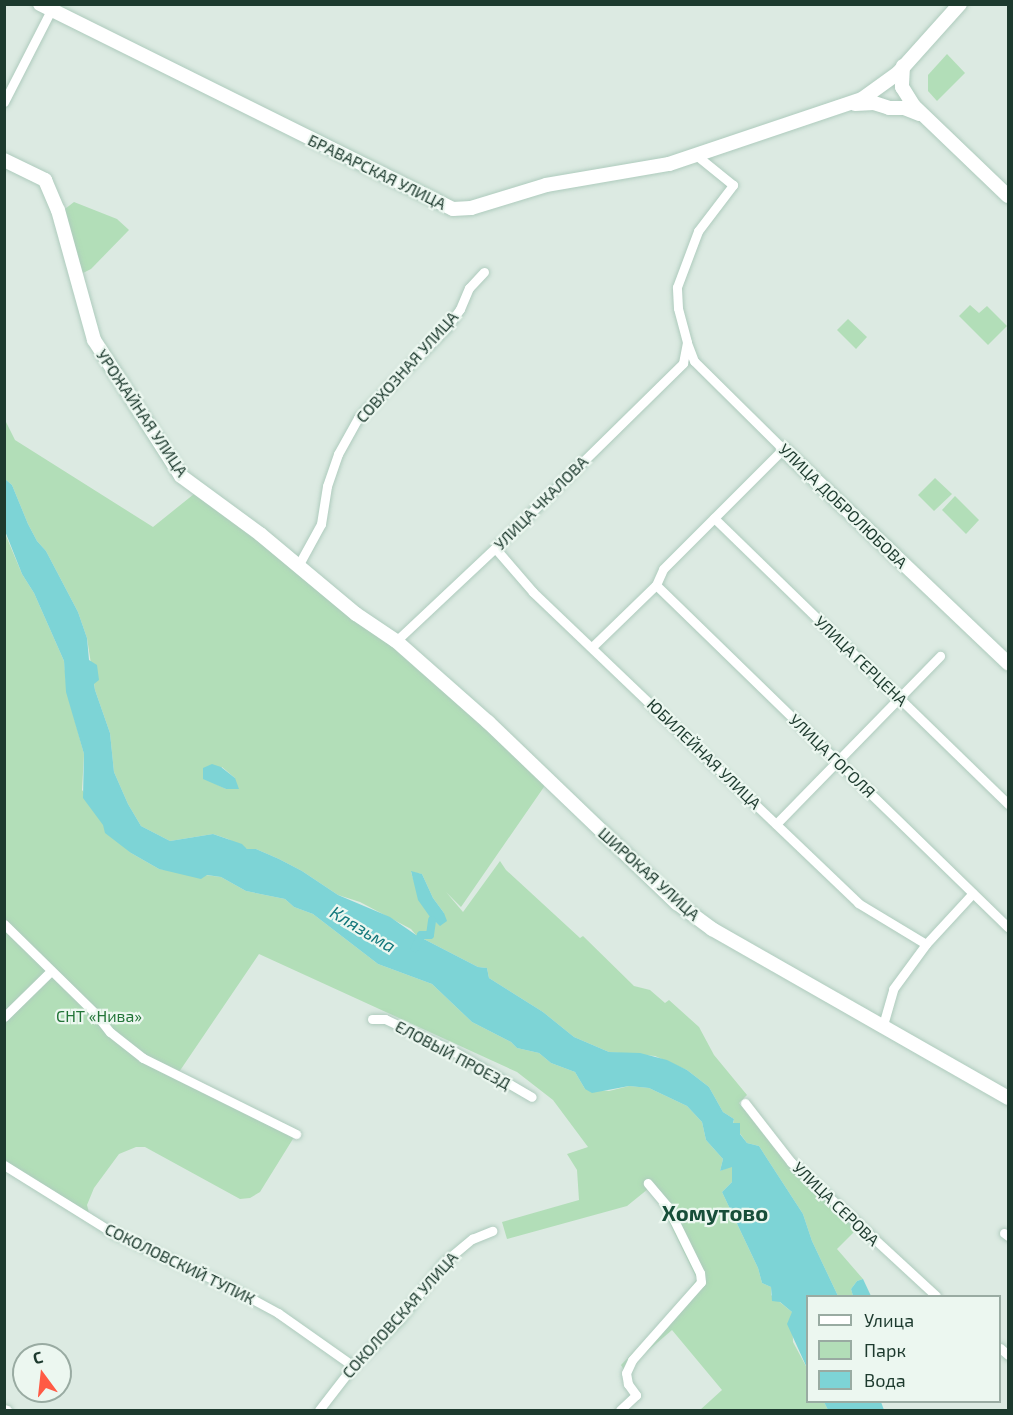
<!DOCTYPE html>
<meta charset="utf-8">
<style>
body{margin:0}
#map{position:relative;width:1013px;height:1415px;overflow:hidden;background:#dceae2;font-family:"Exo 2",sans-serif}
div>[style]{position:absolute}
.green>*{inset:0;background:#b2deb8}
.water>*{inset:0;background:#7dd4d6}
.canal>*{height:8px;margin:-4px;padding:0 4px;transform-origin:4px;border-radius:4px;background:#7dd4d6}
.roads{filter:drop-shadow(0 0 2px #aecbbd) drop-shadow(0 0 2px #aecbbd)}
.street>*{height:9px;margin:-4.5px;padding:0 4.5px;transform-origin:4.5px;border-radius:4.5px;background:#fff}
.secondary>*{height:14px;margin:-7px;padding:0 7px;transform-origin:7px;border-radius:7px;background:#fff}
span{translate:-50% -50%;white-space:nowrap;text-align:center;line-height:1.15;-webkit-text-stroke:4.5px #ecf7f0;paint-order:stroke}
.street-label{font-size:16px;color:#1d3a2e}
.park-label{font-size:16px;color:#237538}
.water-label{font-size:18px;color:#12777b;font-style:italic}
.district-label{font-size:22px;color:#174e39;font-weight:700}
.frame{position:absolute;inset:0;border:6px solid #1d3a2e;pointer-events:none}
.legend{position:absolute;left:806px;top:1295px;width:195px;height:108px;box-sizing:border-box;background:#ecf7f0;border:2px solid #99aba2;margin:0;padding:8px 10px;list-style:none;font-size:18px;color:#1d3a2e}
.legend li{display:flex;align-items:center;gap:12px;height:30px}
.legend b{width:30px;border:2px solid #99aba2}
.north{position:absolute;left:12px;top:1343px;width:60px;height:60px;box-sizing:border-box;background:#ecf7f0;border:2px solid #99aba2;border-radius:50%;rotate:345deg;font-size:16px;font-weight:700;line-height:24px;text-align:center;color:#1d3a2e}
.north::after{content:'';display:block;margin:auto;width:21px;height:27px;background:#ff5a45;clip-path:polygon(50% 0,100% 100%,50% 72%,0 100%)}
</style>
<div id="map">
<div class="green">
<i style="clip-path:polygon(947px 54px,965px 73px,937px 101px,928px 91px,928px 75px)"></i>
<i style="clip-path:polygon(74px 202px,117px 219px,129px 230px,91px 269px,81px 274px,61px 212px)"></i>
<i style="clip-path:polygon(970px 305px,979px 313px,987px 306px,1007px 326px,988px 345px,959px 316px)"></i>
<i style="clip-path:polygon(848px 319px,867px 337px,856px 349px,837px 330px)"></i>
<i style="clip-path:polygon(evenodd,4px 418px,15px 440px,153px 527px,194px 494px,256px 536px,394px 647px,546px 784px,461px 907px,446px 892px,463px 912px,500px 861px,506px 870px,580px 938px,583px 936px,634px 986px,650px 990px,665px 1003px,669px 1000px,699px 1027px,714px 1055px,747px 1095px,739px 1103px,790px 1165px,856px 1230px,837px 1249px,863px 1279px,857px 1281px,851px 1289px,853px 1296px,838px 1296px,812px 1241px,803px 1214px,759px 1146px,747px 1143px,733px 1124px,734px 1119px,723px 1112px,709px 1087px,687px 1070px,655px 1056px,609px 1052px,574px 1037px,543px 1012px,489px 978px,487px 968px,478px 967px,416px 935px,411px 929px,360px 902px,338px 895px,302px 871px,279px 859px,256px 849px,247px 849px,228px 839px,213px 834px,170px 841px,141px 826px,128px 804px,114px 772px,110px 733px,95px 690px,87px 638px,78px 612px,46px 551px,37px 541px,28px 524px,12px 485px,5px 479px,4px 418px,222px 767px,235px 778px,226px 789px,216px 784px,222px 767px,4px 418px,411px 872px,422px 874px,433px 898px,444px 913px,440px 925px,432px 920px,419px 896px,411px 872px)"></i>
<i style="clip-path:polygon(935px 478px,952px 494px,934px 511px,918px 495px)"></i>
<i style="clip-path:polygon(955px 496px,979px 520px,966px 534px,942px 510px)"></i>
<i style="clip-path:polygon(4px 531px,22px 574px,34px 593px,64px 661px,67px 692px,84px 754px,82px 790px,131px 853px,159px 869px,221px 877px,246px 891px,285px 899px,294px 907px,313px 914px,378px 964px,432px 984px,472px 1022px,511px 1042px,517px 1048px,539px 1053px,551px 1063px,575px 1072px,585px 1089px,609px 1091px,629px 1086px,649px 1088px,687px 1106px,702px 1122px,706px 1140px,723px 1159px,720px 1171px,732px 1166px,732px 1182px,722px 1192px,758px 1268px,762px 1283px,771px 1287px,771px 1295px,792px 1312px,793px 1342px,807px 1368px,808px 1402px,824px 1402px,828px 1410px,700px 1410px,722px 1390px,672px 1330px,637px 1360px,626px 1373px,621px 1365px,670px 1315px,697px 1279px,658px 1199px,648px 1189px,627px 1206px,507px 1239px,502px 1222px,579px 1200px,577px 1170px,567px 1154px,588px 1147px,553px 1100px,517px 1072px,259px 954px,177px 1075px,296px 1134px,260px 1192px,250px 1198px,240px 1199px,145px 1147px,136px 1147px,119px 1154px,94px 1188px,87px 1205px,91px 1221px,5px 1165px)"></i>
</div>
<div class="water">
<i style="clip-path:polygon(5px 479px,12px 485px,28px 524px,37px 541px,46px 551px,78px 612px,87px 638px,89px 660px,97px 665px,99px 680px,94px 684px,95px 690px,110px 733px,114px 772px,128px 804px,141px 826px,170px 841px,213px 834px,242px 844px,247px 849px,256px 849px,279px 859px,302px 871px,338px 895px,390px 917px,416px 935px,478px 967px,487px 968px,489px 978px,543px 1012px,574px 1037px,609px 1052px,640px 1053px,667px 1060px,687px 1070px,709px 1087px,723px 1112px,734px 1119px,733px 1123px,740px 1123px,740px 1134px,747px 1143px,759px 1146px,803px 1214px,812px 1241px,838px 1296px,808px 1296px,807px 1368px,787px 1324px,792px 1312px,780px 1302px,772px 1301px,771px 1287px,762px 1283px,758px 1268px,722px 1192px,732px 1182px,732px 1167px,720px 1171px,723px 1159px,706px 1140px,702px 1122px,687px 1106px,649px 1088px,629px 1086px,592px 1093px,585px 1089px,575px 1072px,551px 1063px,539px 1053px,517px 1048px,511px 1042px,472px 1022px,432px 984px,378px 964px,313px 914px,294px 907px,285px 899px,246px 891px,221px 877px,207px 875px,201px 879px,159px 869px,131px 853px,105px 833px,103px 825px,83px 798px,84px 754px,66px 692px,64px 661px,34px 593px,22px 574px,5px 531px)"></i>
<i style="clip-path:polygon(212px 764px,221px 767px,235px 778px,239px 789px,226px 789px,203px 779px,203px 768px)"></i>
<i style="clip-path:polygon(411px 871px,422px 874px,433px 898px,444px 913px,447px 921px,440px 926px,430px 917px,418px 900px)"></i>
<i style="clip-path:polygon(863px 1279px,871px 1296px,853px 1296px,851px 1289px,857px 1281px)"></i>
<i style="clip-path:polygon(824px 1402px,881px 1402px,884px 1410px,828px 1410px)"></i>
</div>
<div class="canal">
<i style="left:415px;top:948px;width:14px;rotate:-65deg"></i>
<i style="left:421px;top:935px;width:9px"></i>
<i style="left:430px;top:935px;width:15px;rotate:-82deg"></i>
</div>
<div class="roads">
<div class="street">
<i style="left:4px;top:102px;width:103px;rotate:-62.9deg"></i>
<i style="left:714px;top:518px;width:410px;rotate:44.2deg"></i>
<i style="left:495px;top:548px;width:58px;rotate:49.2deg"></i>
<i style="left:533px;top:592px;width:450px;rotate:43.7deg"></i>
<i style="left:858px;top:903px;width:79px;rotate:31.1deg"></i>
<i style="left:298px;top:566px;width:48px;rotate:-61.3deg"></i>
<i style="left:321px;top:524px;width:38px;rotate:-81deg"></i>
<i style="left:327px;top:486px;width:34px;rotate:-71deg"></i>
<i style="left:338px;top:454px;width:41px;rotate:-60.9deg"></i>
<i style="left:358px;top:418px;width:127px;rotate:-45.6deg"></i>
<i style="left:447px;top:327px;width:22px;rotate:-54deg"></i>
<i style="left:460px;top:309px;width:23px;rotate:-67deg"></i>
<i style="left:469px;top:288px;width:22px;rotate:-47deg"></i>
<i style="left:656px;top:585px;width:491px;rotate:44.2deg"></i>
<i style="left:396px;top:641px;width:136px;rotate:-43.2deg"></i>
<i style="left:495px;top:548px;width:264px;rotate:-44.5deg"></i>
<i style="left:683px;top:363px;width:21px;rotate:-79deg"></i>
<i style="left:687px;top:342px;width:35px;rotate:-105deg"></i>
<i style="left:678px;top:308px;width:21px;rotate:-93deg"></i>
<i style="left:677px;top:287px;width:60px;rotate:-69.4deg"></i>
<i style="left:698px;top:231px;width:58px;rotate:-52.7deg"></i>
<i style="left:733px;top:185px;width:46px;rotate:-141.1deg"></i>
<i style="left:592px;top:647px;width:89px;rotate:-44.1deg"></i>
<i style="left:656px;top:585px;width:17px;rotate:-66deg"></i>
<i style="left:663px;top:569px;width:170px;rotate:-45deg"></i>
<i style="left:783px;top:449px;width:125px;rotate:-135.3deg"></i>
<i style="left:694px;top:361px;width:19px;rotate:-111deg"></i>
<i style="left:776px;top:824px;width:235px;rotate:-45.7deg"></i>
<i style="left:4px;top:924px;width:127px;rotate:44.4deg"></i>
<i style="left:95px;top:1013px;width:24px;rotate:52deg"></i>
<i style="left:110px;top:1032px;width:42px;rotate:38.2deg"></i>
<i style="left:143px;top:1058px;width:171px;rotate:26.4deg"></i>
<i style="left:4px;top:1017px;width:66px;rotate:-44.4deg"></i>
<i style="left:372px;top:1019px;width:13px"></i>
<i style="left:385px;top:1019px;width:75px;rotate:25.2deg"></i>
<i style="left:453px;top:1051px;width:91px;rotate:30.2deg"></i>
<i style="left:883px;top:1025px;width:37px;rotate:-74deg"></i>
<i style="left:893px;top:989px;width:56px;rotate:-53.7deg"></i>
<i style="left:926px;top:944px;width:69px;rotate:-47.3deg"></i>
<i style="left:745px;top:1103px;width:75px;rotate:52.1deg"></i>
<i style="left:791px;top:1162px;width:197px;rotate:42.7deg"></i>
<i style="left:4px;top:1165px;width:131px;rotate:31.9deg"></i>
<i style="left:115px;top:1234px;width:127px;rotate:24.7deg"></i>
<i style="left:230px;top:1287px;width:55px;rotate:28.4deg"></i>
<i style="left:278px;top:1313px;width:92px;rotate:35.2deg"></i>
<i style="left:1004px;top:1233px;width:5px;rotate:37deg"></i>
<i style="left:1000px;top:1348px;width:11px;rotate:41deg"></i>
<i style="left:4px;top:1409px;width:3px;rotate:18deg"></i>
<i style="left:319px;top:1410px;width:56px;rotate:-52.3deg"></i>
<i style="left:353px;top:1366px;width:66px;rotate:-45deg"></i>
<i style="left:400px;top:1319px;width:71px;rotate:-52.5deg"></i>
<i style="left:443px;top:1263px;width:38px;rotate:-40deg"></i>
<i style="left:472px;top:1239px;width:22px;rotate:-22deg"></i>
<i style="left:620px;top:1410px;width:22px;rotate:-43deg"></i>
<i style="left:636px;top:1395px;width:14px;rotate:-126deg"></i>
<i style="left:628px;top:1384px;width:11px;rotate:-100deg"></i>
<i style="left:626px;top:1373px;width:14px;rotate:-65deg"></i>
<i style="left:632px;top:1360px;width:104px;rotate:-48.5deg"></i>
<i style="left:701px;top:1282px;width:9px;rotate:-96deg"></i>
<i style="left:700px;top:1273px;width:75px;rotate:-116.2deg"></i>
<i style="left:667px;top:1206px;width:30px;rotate:-130deg"></i>
</div>
<div class="secondary">
<i style="left:40px;top:4px;width:461px;rotate:26.4deg"></i>
<i style="left:453px;top:209px;width:18px;rotate:-3deg"></i>
<i style="left:471px;top:208px;width:78px;rotate:-17deg"></i>
<i style="left:546px;top:185px;width:125px;rotate:-9.7deg"></i>
<i style="left:669px;top:164px;width:204px;rotate:-18.6deg"></i>
<i style="left:862px;top:99px;width:44px;rotate:-35.8deg"></i>
<i style="left:898px;top:73px;width:93px;rotate:-48.1deg"></i>
<i style="left:903px;top:66px;width:21px;rotate:93deg"></i>
<i style="left:902px;top:87px;width:22px;rotate:58deg"></i>
<i style="left:914px;top:106px;width:130px;rotate:43.8deg"></i>
<i style="left:855px;top:104px;width:19px;rotate:-3deg"></i>
<i style="left:874px;top:103px;width:16px;rotate:18deg"></i>
<i style="left:889px;top:108px;width:15px"></i>
<i style="left:904px;top:108px;width:17px;rotate:21deg"></i>
<i style="left:4px;top:160px;width:46px;rotate:26deg"></i>
<i style="left:45px;top:180px;width:33px;rotate:67deg"></i>
<i style="left:58px;top:210px;width:135px;rotate:74.5deg"></i>
<i style="left:94px;top:340px;width:161px;rotate:57.4deg"></i>
<i style="left:181px;top:476px;width:98px;rotate:36.3deg"></i>
<i style="left:260px;top:534px;width:125px;rotate:39.8deg"></i>
<i style="left:356px;top:614px;width:48px;rotate:34deg"></i>
<i style="left:396px;top:641px;width:123px;rotate:41.4deg"></i>
<i style="left:488px;top:722px;width:262px;rotate:43.8deg"></i>
<i style="left:677px;top:903px;width:44px;rotate:36.6deg"></i>
<i style="left:712px;top:929px;width:341px;rotate:29.7deg"></i>
<i style="left:783px;top:449px;width:311px;rotate:43.6deg"></i>
</div>
</div>
<div class="street-label">
<span style="left:377px;top:172px;rotate:26deg">БРАВАРСКАЯ УЛИЦА</span>
<span style="left:407px;top:367px;rotate:-48deg">СОВХОЗНАЯ УЛИЦА</span>
<span style="left:142px;top:413px;rotate:56deg">УРОЖАЙНАЯ УЛИЦА</span>
<span style="left:541px;top:503px;rotate:-45deg">УЛИЦА ЧКАЛОВА</span>
<span style="left:843px;top:506px;rotate:44deg">УЛИЦА ДОБРОЛЮБОВА</span>
<span style="left:861px;top:661px;rotate:44deg">УЛИЦА ГЕРЦЕНА</span>
<span style="left:704px;top:754px;rotate:44deg">ЮБИЛЕЙНАЯ УЛИЦА</span>
<span style="left:832px;top:756px;rotate:44deg">УЛИЦА ГОГОЛЯ</span>
<span style="left:649px;top:874px;rotate:42deg">ШИРОКАЯ УЛИЦА</span>
<span style="left:453px;top:1055px;rotate:28deg">ЕЛОВЫЙ ПРОЕЗД</span>
<span style="left:836px;top:1204px;rotate:44deg">УЛИЦА СЕРОВА</span>
<span style="left:180px;top:1264px;rotate:26deg">СОКОЛОВСКИЙ ТУПИК</span>
<span style="left:400px;top:1315px;rotate:-48deg">СОКОЛОВСКАЯ УЛИЦА</span>
</div>
<div class="park-label">
<span style="left:99px;top:1016px">СНТ «Нива»</span>
</div>
<div class="water-label">
<span style="left:363px;top:929px;rotate:31deg">Клязьма</span>
</div>
<div class="district-label">
<span style="left:715px;top:1213px">Хомутово</span>
</div>
<div class="frame"></div>
<ul class="legend">
<li><b style="height:8px;background:#fff"></b>Улица</li>
<li><b style="height:16px;background:#b2deb8"></b>Парк</li>
<li><b style="height:16px;background:#7dd4d6"></b>Вода</li>
</ul>
<div class="north">С</div>
</div>
